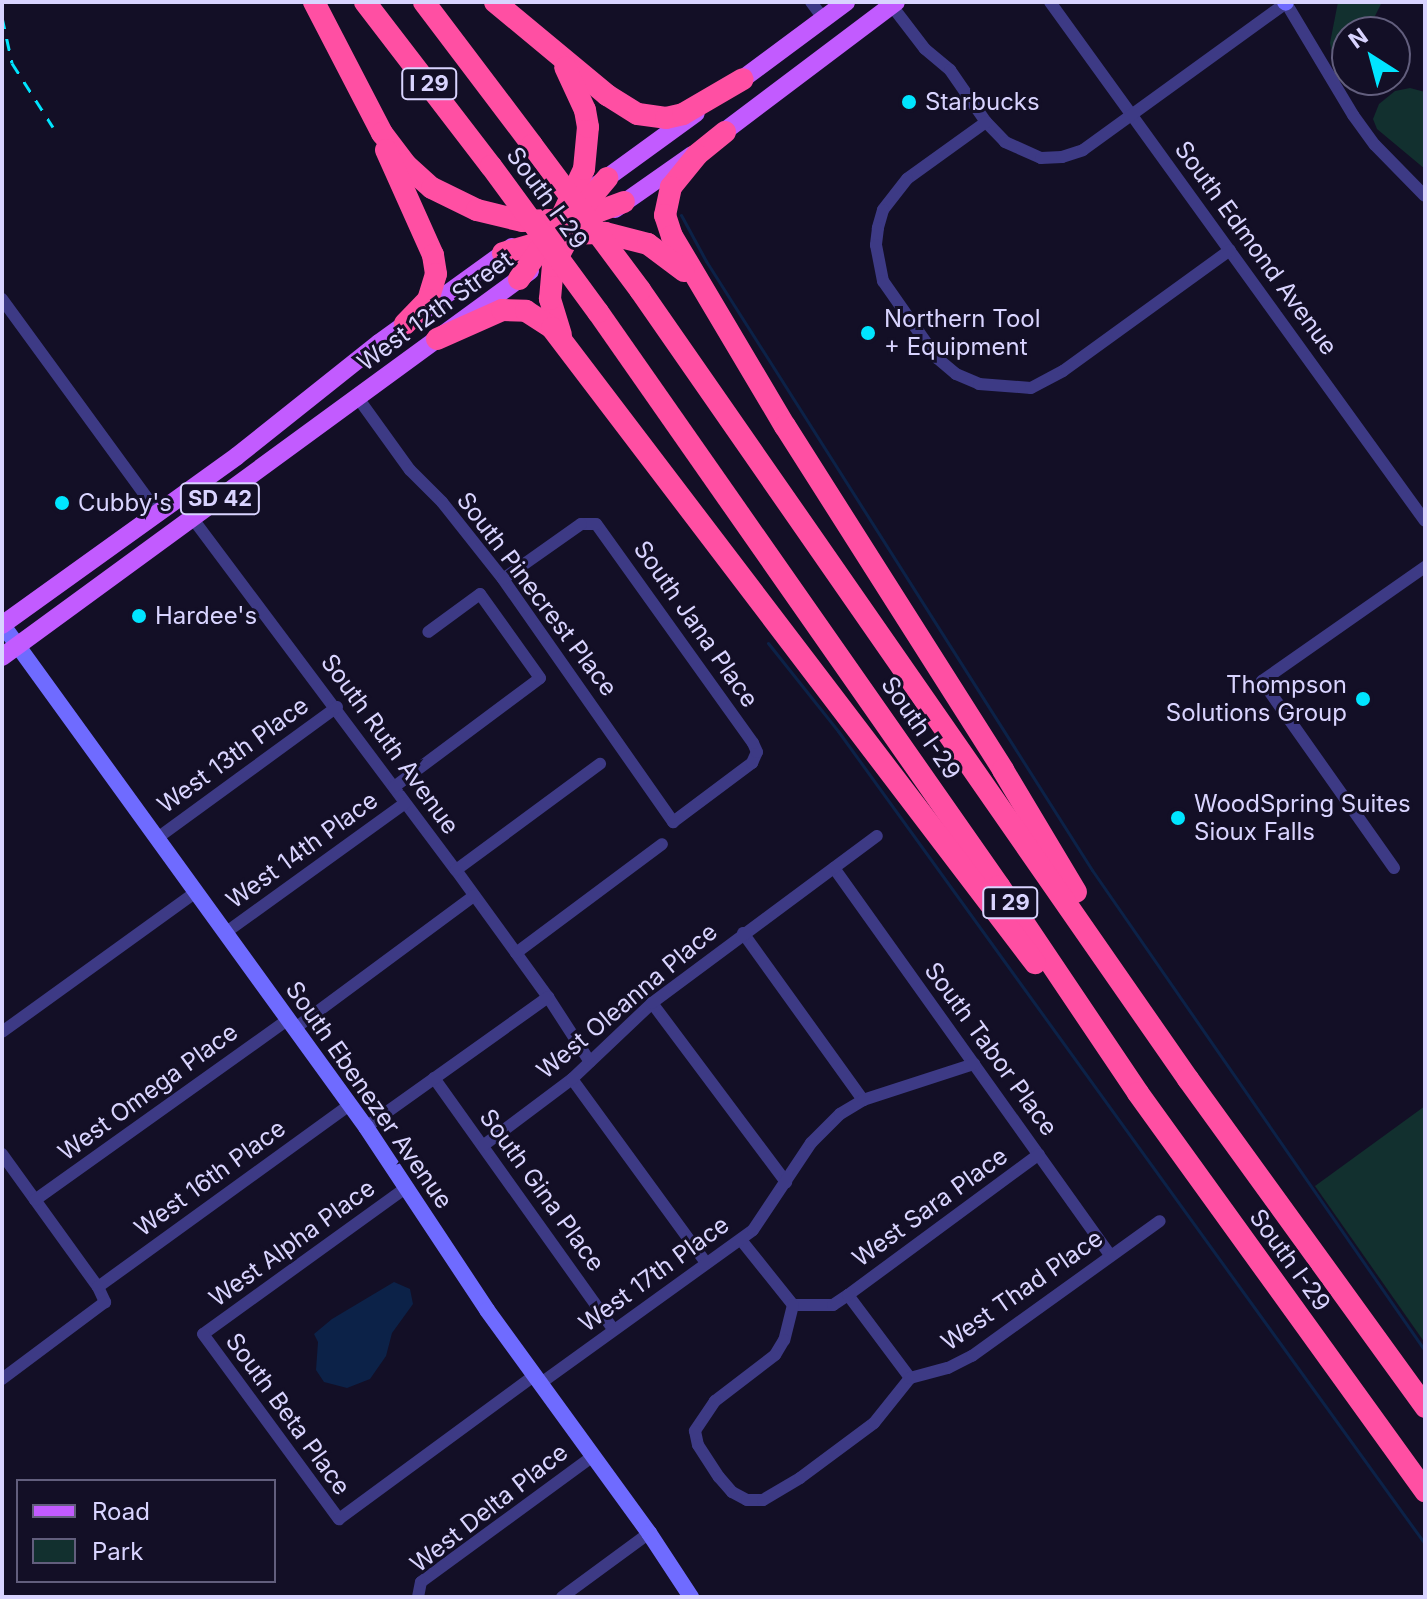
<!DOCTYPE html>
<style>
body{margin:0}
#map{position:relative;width:1427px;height:1599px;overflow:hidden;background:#130f26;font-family:Inter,sans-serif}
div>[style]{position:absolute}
.green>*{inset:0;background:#12302f}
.water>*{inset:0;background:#0c2248}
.stream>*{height:3px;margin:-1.5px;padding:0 1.5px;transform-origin:1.5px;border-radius:1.5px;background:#0c2248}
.street>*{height:12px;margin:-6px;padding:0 6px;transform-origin:6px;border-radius:6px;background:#3d3a85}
.secondary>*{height:16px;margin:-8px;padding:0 8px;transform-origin:8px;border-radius:8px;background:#6f6bff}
.primary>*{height:18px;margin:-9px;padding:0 9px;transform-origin:9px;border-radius:9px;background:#c25bff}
.highway>*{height:22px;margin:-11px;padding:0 11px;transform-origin:11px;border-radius:11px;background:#ff4fa3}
.rail>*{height:3px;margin-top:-1.5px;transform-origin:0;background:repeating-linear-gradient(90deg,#00e5ff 0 12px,transparent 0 22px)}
.highway-bridge>*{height:22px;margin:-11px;padding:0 11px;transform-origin:11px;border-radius:11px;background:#ff4fa3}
.dots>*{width:22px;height:22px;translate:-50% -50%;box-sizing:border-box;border:4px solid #130f26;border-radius:50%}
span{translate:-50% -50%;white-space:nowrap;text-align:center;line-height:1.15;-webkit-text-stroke:6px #130f26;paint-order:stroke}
.shield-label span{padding:2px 6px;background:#130f26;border:2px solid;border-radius:6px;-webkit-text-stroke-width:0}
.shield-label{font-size:22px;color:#d9d4ff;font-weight:700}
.poi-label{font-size:24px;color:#d9d4ff}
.left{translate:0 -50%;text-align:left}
.right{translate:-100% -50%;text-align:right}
.street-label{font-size:24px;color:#d9d4ff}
.frame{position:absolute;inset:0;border:4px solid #d9d4ff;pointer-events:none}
.legend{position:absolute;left:16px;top:1479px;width:260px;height:104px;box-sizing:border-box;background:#130f26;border:2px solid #625e7d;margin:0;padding:10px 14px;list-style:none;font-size:24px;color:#d9d4ff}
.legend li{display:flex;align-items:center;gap:16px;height:40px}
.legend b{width:40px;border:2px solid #625e7d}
.north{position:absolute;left:1331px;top:16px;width:80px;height:80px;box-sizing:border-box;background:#130f26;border:2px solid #625e7d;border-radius:50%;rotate:324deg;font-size:22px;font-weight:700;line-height:32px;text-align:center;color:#d9d4ff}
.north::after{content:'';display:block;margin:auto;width:28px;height:36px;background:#00e5ff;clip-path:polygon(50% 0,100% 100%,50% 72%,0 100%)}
</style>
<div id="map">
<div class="green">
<i style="clip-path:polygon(1338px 2px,1382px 2px,1367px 32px,1347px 32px,1347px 80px,1370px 80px,1359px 87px,1344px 81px,1335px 69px,1330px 43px)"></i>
<i style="clip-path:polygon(1410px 88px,1425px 92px,1425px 169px,1377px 129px,1373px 119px,1379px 104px,1395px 91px)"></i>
<i style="clip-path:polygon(1425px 1106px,1425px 1343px,1315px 1186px)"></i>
</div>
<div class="water">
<i style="clip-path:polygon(394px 1282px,410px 1289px,413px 1304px,392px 1333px,386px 1356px,370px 1379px,347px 1388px,324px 1382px,316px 1370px,318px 1342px,314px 1334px,332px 1319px)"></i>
</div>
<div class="stream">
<i style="left:681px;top:215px;width:52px;rotate:61.5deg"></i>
<i style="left:706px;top:261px;width:721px;rotate:57.63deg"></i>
<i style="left:1092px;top:870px;width:585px;rotate:55.3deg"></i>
<i style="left:768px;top:643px;width:112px;rotate:51.5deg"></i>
<i style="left:838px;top:731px;width:1003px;rotate:54.17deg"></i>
</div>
<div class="street">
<i style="left:811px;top:2px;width:21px;rotate:53deg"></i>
<i style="left:1050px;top:2px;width:640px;rotate:54.15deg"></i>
<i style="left:892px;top:6px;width:54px;rotate:52.5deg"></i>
<i style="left:925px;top:49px;width:33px;rotate:40deg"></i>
<i style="left:950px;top:70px;width:63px;rotate:55.3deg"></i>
<i style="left:986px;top:122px;width:28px;rotate:46deg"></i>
<i style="left:1005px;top:142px;width:39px;rotate:24deg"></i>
<i style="left:1041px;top:158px;width:21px;rotate:-3deg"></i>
<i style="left:1062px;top:157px;width:22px;rotate:-18deg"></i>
<i style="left:1083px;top:150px;width:251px;rotate:-35.9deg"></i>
<i style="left:1286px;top:3px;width:131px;rotate:59.1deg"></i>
<i style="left:1353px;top:115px;width:37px;rotate:54deg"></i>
<i style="left:1375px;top:145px;width:71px;rotate:45.6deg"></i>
<i style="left:986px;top:122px;width:97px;rotate:144.2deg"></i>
<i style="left:907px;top:179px;width:39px;rotate:128deg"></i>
<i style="left:883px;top:210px;width:19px;rotate:106deg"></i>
<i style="left:878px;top:228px;width:17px;rotate:97deg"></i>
<i style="left:876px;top:245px;width:37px;rotate:79deg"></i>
<i style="left:883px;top:281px;width:94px;rotate:55deg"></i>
<i style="left:937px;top:358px;width:25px;rotate:40deg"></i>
<i style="left:956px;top:374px;width:25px;rotate:23deg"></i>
<i style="left:979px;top:384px;width:52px;rotate:4.4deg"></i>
<i style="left:1031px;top:388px;width:36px;rotate:-28deg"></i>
<i style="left:1063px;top:371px;width:206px;rotate:-35.9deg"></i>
<i style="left:2px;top:299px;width:265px;rotate:53.9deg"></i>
<i style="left:358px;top:398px;width:89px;rotate:54.2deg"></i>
<i style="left:410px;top:470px;width:45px;rotate:45deg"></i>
<i style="left:442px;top:502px;width:98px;rotate:51.6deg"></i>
<i style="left:503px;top:579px;width:297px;rotate:55deg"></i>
<i style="left:673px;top:822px;width:99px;rotate:-36.8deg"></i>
<i style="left:752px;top:763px;width:12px;rotate:-66deg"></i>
<i style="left:757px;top:752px;width:10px;rotate:-114deg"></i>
<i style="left:753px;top:743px;width:269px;rotate:-125.6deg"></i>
<i style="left:596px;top:524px;width:15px;rotate:180deg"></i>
<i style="left:581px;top:524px;width:95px;rotate:144.8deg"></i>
<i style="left:193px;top:519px;width:439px;rotate:53.2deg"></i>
<i style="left:456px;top:870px;width:157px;rotate:54.1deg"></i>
<i style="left:548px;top:997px;width:77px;rotate:57.1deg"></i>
<i style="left:394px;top:787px;width:182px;rotate:-36.7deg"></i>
<i style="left:540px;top:678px;width:103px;rotate:-125.5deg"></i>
<i style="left:480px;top:594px;width:64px;rotate:143.8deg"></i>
<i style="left:156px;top:839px;width:224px;rotate:-36.1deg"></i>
<i style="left:834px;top:868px;width:475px;rotate:54.5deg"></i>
<i style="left:1394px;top:868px;width:229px;rotate:-125.2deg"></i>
<i style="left:1262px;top:681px;width:199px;rotate:-35deg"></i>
<i style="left:456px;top:870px;width:179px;rotate:-36.4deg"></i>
<i style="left:225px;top:933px;width:222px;rotate:-35.8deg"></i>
<i style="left:743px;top:933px;width:206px;rotate:54.3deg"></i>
<i style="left:516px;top:953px;width:182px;rotate:-36.7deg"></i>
<i style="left:652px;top:1003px;width:224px;rotate:53.2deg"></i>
<i style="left:294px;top:1029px;width:224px;rotate:-36.5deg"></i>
<i style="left:2px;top:1032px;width:239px;rotate:-35.8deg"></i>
<i style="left:434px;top:1078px;width:308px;rotate:54.5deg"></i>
<i style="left:572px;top:1079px;width:228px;rotate:53.9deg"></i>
<i style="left:366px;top:1127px;width:224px;rotate:-35.5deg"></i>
<i style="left:484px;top:1145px;width:110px;rotate:-36.9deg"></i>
<i style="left:572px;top:1079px;width:110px;rotate:-43.5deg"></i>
<i style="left:652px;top:1003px;width:280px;rotate:-36.6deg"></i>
<i style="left:2px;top:1154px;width:164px;rotate:54.2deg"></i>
<i style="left:98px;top:1287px;width:17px;rotate:65deg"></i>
<i style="left:105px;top:1302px;width:129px;rotate:143.2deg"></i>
<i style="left:407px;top:1187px;width:251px;rotate:144.2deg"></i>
<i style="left:203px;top:1334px;width:230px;rotate:53.7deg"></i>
<i style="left:339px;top:1519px;width:243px;rotate:-36.3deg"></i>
<i style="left:35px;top:1200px;width:310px;rotate:-35.5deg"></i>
<i style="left:741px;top:1240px;width:83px;rotate:51.3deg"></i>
<i style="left:793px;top:1305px;width:40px"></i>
<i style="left:833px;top:1305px;width:18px;rotate:-34deg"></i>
<i style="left:848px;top:1295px;width:104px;rotate:53.2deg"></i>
<i style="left:98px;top:1287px;width:309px;rotate:-35.9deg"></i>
<i style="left:848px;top:1295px;width:237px;rotate:-36.4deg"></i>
<i style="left:793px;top:1305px;width:36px;rotate:104deg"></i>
<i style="left:784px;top:1340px;width:17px;rotate:121deg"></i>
<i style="left:775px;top:1355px;width:76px;rotate:142.5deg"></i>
<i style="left:715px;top:1401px;width:36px;rotate:124deg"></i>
<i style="left:695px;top:1431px;width:14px;rotate:78deg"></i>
<i style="left:698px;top:1445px;width:38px;rotate:57deg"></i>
<i style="left:719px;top:1477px;width:20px;rotate:49deg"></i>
<i style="left:732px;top:1492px;width:17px;rotate:28deg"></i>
<i style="left:747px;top:1500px;width:16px"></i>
<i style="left:763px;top:1500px;width:43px;rotate:-30.7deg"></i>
<i style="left:800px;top:1478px;width:92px;rotate:-36.6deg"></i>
<i style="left:874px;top:1423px;width:58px;rotate:-51.3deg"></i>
<i style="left:910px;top:1378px;width:39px;rotate:-15deg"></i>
<i style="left:948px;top:1368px;width:27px;rotate:-27deg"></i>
<i style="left:972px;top:1356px;width:231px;rotate:-35.7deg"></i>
<i style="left:541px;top:1383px;width:261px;rotate:-35.8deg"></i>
<i style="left:753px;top:1230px;width:105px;rotate:-56.3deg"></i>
<i style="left:811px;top:1143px;width:41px;rotate:-45deg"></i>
<i style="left:840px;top:1114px;width:27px;rotate:-31deg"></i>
<i style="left:863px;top:1100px;width:117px;rotate:-18deg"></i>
<i style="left:418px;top:1597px;width:15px;rotate:-79deg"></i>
<i style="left:421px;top:1582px;width:213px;rotate:-36.2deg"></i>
<i style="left:562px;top:1597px;width:108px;rotate:-36.3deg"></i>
</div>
<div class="secondary">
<i style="left:1285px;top:2px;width:1px;rotate:45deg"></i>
<i style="left:2px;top:624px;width:621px;rotate:54.11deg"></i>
<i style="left:366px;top:1127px;width:219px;rotate:56.5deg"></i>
<i style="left:487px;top:1310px;width:276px;rotate:54deg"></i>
<i style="left:649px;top:1533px;width:77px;rotate:56.7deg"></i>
</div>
<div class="primary">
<i style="left:733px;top:86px;width:141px;rotate:-36.6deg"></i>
<i style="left:713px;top:140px;width:229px;rotate:-37deg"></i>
<i style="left:597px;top:185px;width:122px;rotate:-36deg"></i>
<i style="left:615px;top:209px;width:94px;rotate:-35deg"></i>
<i style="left:2px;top:625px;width:289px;rotate:-35.7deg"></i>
<i style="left:237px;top:456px;width:181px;rotate:-38.5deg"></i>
<i style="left:379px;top:343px;width:164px;rotate:-35.8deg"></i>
<i style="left:2px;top:657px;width:654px;rotate:-36.17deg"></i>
</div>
<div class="highway">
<i style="left:314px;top:2px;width:148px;rotate:62.6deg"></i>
<i style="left:382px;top:133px;width:39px;rotate:53deg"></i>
<i style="left:405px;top:164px;width:36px;rotate:42deg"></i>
<i style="left:432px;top:188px;width:50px;rotate:26.1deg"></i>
<i style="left:477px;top:210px;width:46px;rotate:13.7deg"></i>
<i style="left:522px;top:221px;width:56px;rotate:-2deg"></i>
<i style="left:578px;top:219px;width:49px;rotate:-20.3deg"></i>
<i style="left:365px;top:2px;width:207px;rotate:52.5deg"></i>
<i style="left:424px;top:2px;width:179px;rotate:52.9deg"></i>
<i style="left:495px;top:2px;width:146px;rotate:39.7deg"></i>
<i style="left:607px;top:95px;width:36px;rotate:32deg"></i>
<i style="left:638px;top:114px;width:28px;rotate:8deg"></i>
<i style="left:666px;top:118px;width:17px;rotate:-13deg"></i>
<i style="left:683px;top:114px;width:69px;rotate:-30.3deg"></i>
<i style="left:725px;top:132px;width:36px;rotate:141deg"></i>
<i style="left:697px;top:155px;width:41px;rotate:129.1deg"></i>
<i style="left:671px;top:187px;width:29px;rotate:102deg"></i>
<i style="left:665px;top:215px;width:22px;rotate:72deg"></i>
<i style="left:672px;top:236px;width:221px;rotate:59.3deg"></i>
<i style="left:785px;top:426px;width:407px;rotate:57.6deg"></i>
<i style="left:1003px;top:770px;width:142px;rotate:59.1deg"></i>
<i style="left:386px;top:150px;width:115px;rotate:65.9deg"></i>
<i style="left:433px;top:255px;width:19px;rotate:81deg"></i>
<i style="left:436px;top:274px;width:27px;rotate:107deg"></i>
<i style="left:428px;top:300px;width:33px;rotate:134deg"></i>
<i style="left:503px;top:253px;width:70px;rotate:-15.8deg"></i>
<i style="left:570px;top:234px;width:35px;rotate:-2deg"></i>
<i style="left:605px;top:233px;width:44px;rotate:14.3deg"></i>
<i style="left:648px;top:244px;width:45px;rotate:36.9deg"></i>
<i style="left:519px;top:279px;width:72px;rotate:-55.2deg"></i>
<i style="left:560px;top:220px;width:56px;rotate:-64.8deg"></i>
<i style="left:584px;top:169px;width:42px;rotate:-84.6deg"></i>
<i style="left:588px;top:127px;width:17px;rotate:-100deg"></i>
<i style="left:585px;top:110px;width:47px;rotate:-114.9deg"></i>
<i style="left:640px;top:290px;width:961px;rotate:55.22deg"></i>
<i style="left:1188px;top:1079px;width:405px;rotate:54.1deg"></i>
<i style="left:598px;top:312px;width:700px;rotate:55.06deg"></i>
<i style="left:999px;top:886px;width:249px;rotate:56.1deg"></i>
<i style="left:1138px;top:1093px;width:491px;rotate:54.2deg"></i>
<i style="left:561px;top:335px;width:38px;rotate:-107deg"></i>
<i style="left:550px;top:299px;width:33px;rotate:-85deg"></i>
<i style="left:553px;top:266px;width:74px;rotate:-61.7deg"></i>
<i style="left:588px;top:201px;width:30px;rotate:-50deg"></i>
<i style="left:437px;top:339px;width:71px;rotate:-24deg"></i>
<i style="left:502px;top:310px;width:24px;rotate:2deg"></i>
<i style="left:526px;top:311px;width:31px;rotate:33deg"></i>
<i style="left:552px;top:328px;width:798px;rotate:52.74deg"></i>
</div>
<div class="rail">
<i style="left:2px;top:17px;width:47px;rotate:77.7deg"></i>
<i style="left:12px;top:63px;width:76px;rotate:57.4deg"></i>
</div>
<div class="highway-bridge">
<i style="left:532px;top:145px;width:181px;rotate:53.3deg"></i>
<i style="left:491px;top:166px;width:181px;rotate:53.8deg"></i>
</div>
<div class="dots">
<i style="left:909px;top:102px;background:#00e5ff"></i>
<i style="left:868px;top:333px;background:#00e5ff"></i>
<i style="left:62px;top:503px;background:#00e5ff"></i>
<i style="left:139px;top:616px;background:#00e5ff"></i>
<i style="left:1363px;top:699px;background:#00e5ff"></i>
<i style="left:1178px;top:818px;background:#00e5ff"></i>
</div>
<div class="shield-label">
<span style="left:429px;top:84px">I 29</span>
<span style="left:220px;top:499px">SD 42</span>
<span style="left:1010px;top:903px">I 29</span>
</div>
<div class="poi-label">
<span class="left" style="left:925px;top:102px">Starbucks</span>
<span class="left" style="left:884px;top:333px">Northern Tool<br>+ Equipment</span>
<span class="left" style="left:78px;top:503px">Cubby's</span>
<span class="left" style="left:155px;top:616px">Hardee's</span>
<span class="right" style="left:1347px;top:699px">Thompson<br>Solutions Group</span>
<span class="left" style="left:1194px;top:818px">WoodSpring Suites<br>Sioux Falls</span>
</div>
<div class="street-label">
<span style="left:547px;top:198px;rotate:54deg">South I-29</span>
<span style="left:1256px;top:248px;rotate:54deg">South Edmond Avenue</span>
<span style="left:435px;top:311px;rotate:-36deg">West 12th Street</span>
<span style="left:537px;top:594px;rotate:53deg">South Pinecrest Place</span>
<span style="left:696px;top:624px;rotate:55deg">South Jana Place</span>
<span style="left:921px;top:728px;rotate:55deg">South I-29</span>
<span style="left:390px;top:744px;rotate:54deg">South Ruth Avenue</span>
<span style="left:233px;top:755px;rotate:-36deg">West 13th Place</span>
<span style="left:302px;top:850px;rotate:-36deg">West 14th Place</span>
<span style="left:627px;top:1001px;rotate:-40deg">West Oleanna Place</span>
<span style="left:991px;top:1049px;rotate:54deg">South Tabor Place</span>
<span style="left:148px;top:1092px;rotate:-36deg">West Omega Place</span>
<span style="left:369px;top:1095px;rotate:55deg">South Ebenezer Avenue</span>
<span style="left:210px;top:1178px;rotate:-36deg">West 16th Place</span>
<span style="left:542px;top:1190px;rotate:54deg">South Gina Place</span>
<span style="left:930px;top:1207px;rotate:-36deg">West Sara Place</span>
<span style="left:292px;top:1243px;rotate:-36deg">West Alpha Place</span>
<span style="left:1290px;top:1260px;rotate:54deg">South I-29</span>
<span style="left:654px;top:1274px;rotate:-36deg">West 17th Place</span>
<span style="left:1022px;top:1290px;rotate:-35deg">West Thad Place</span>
<span style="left:288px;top:1414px;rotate:54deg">South Beta Place</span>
<span style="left:489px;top:1508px;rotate:-38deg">West Delta Place</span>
</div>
<div class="frame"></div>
<ul class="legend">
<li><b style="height:10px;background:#c25bff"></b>Road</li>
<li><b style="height:22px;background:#12302f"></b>Park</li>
</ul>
<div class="north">N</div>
</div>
